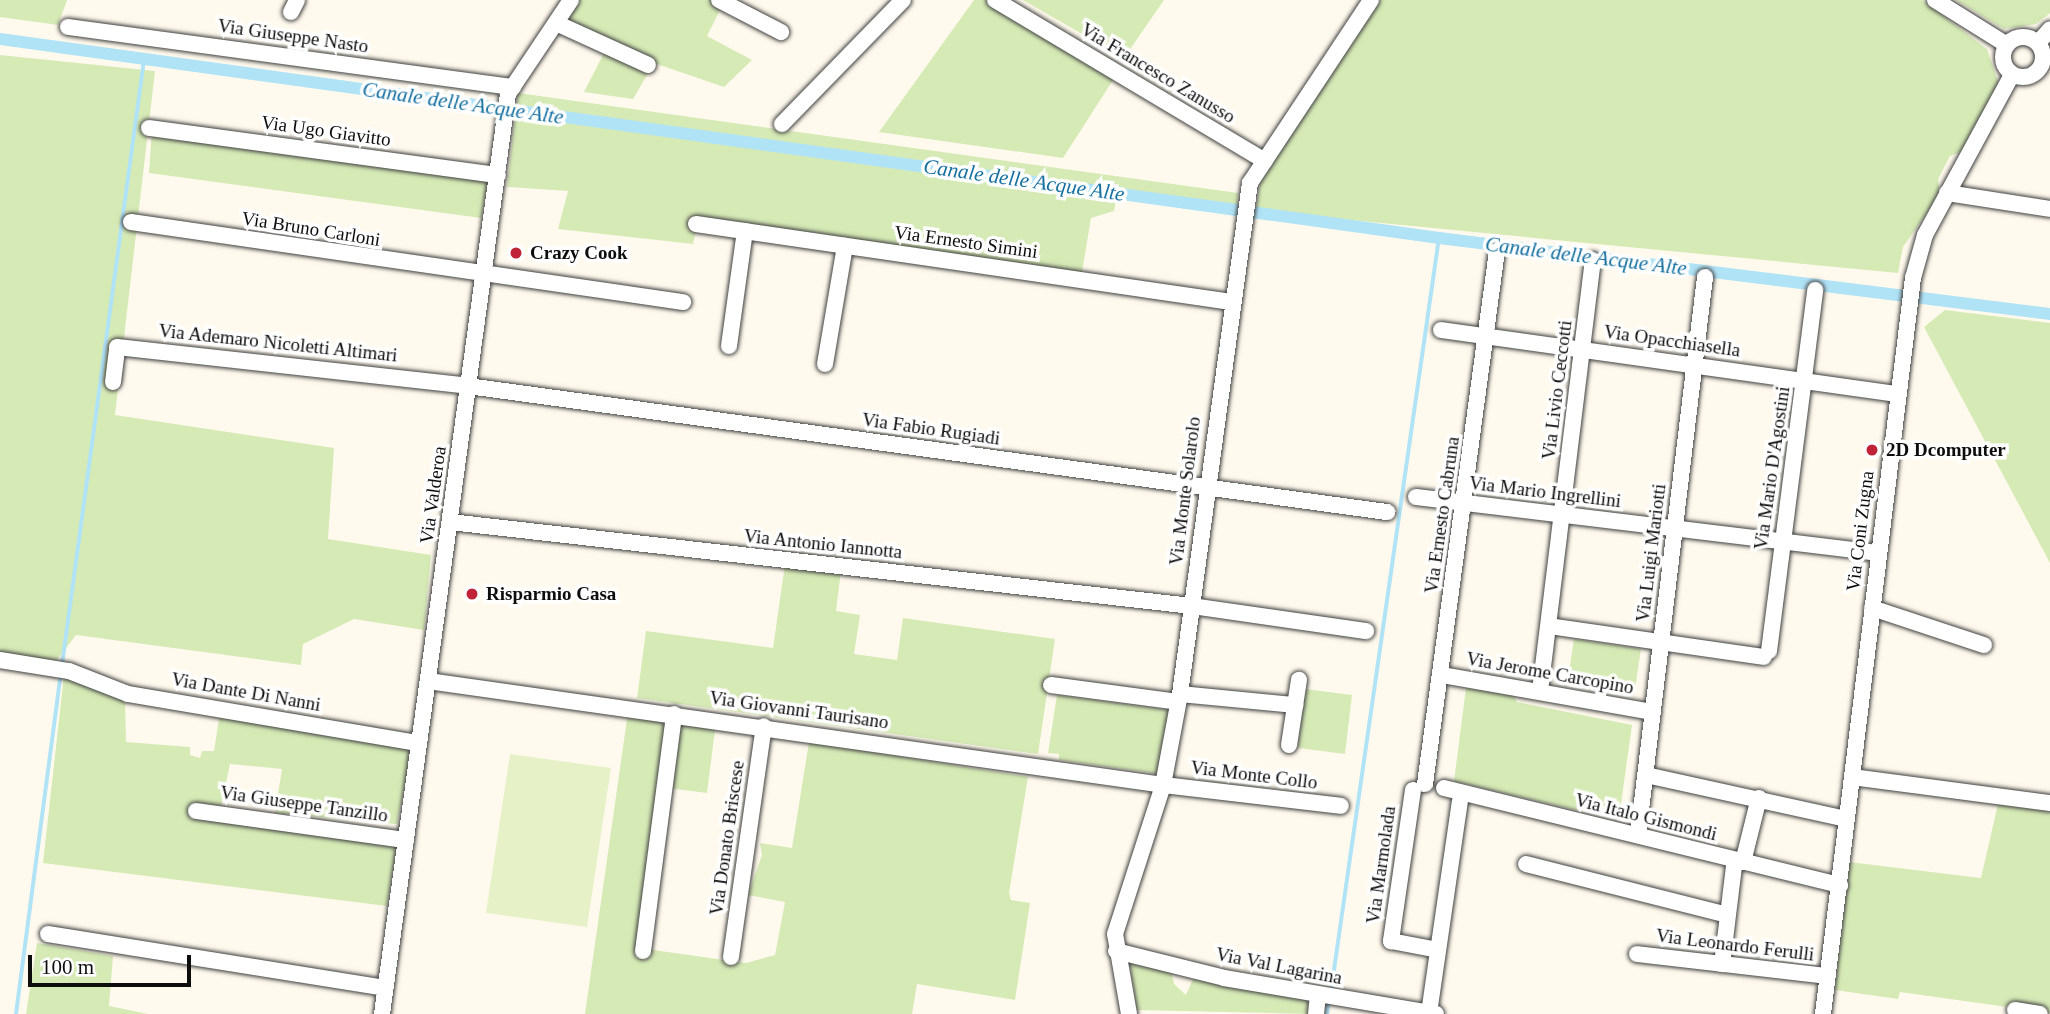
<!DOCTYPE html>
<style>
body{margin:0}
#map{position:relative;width:2050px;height:1014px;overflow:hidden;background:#fffaed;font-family:"Times New Roman",serif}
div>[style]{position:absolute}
.green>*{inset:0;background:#d6eab6}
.pitch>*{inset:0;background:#e6f1c8}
.stream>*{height:3.5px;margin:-1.75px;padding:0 1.75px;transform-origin:1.75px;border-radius:1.75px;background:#b1e3f7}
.canal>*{height:12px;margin:-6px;padding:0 6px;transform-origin:6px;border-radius:6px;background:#b1e3f7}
.roads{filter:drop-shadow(0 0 2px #404040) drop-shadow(0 0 2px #404040)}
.minor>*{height:16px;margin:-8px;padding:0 8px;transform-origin:8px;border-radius:8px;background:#fff}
.minor>.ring{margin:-8px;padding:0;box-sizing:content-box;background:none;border:16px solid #fff;border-radius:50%}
.dots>*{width:19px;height:19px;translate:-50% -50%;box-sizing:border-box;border:4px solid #fff;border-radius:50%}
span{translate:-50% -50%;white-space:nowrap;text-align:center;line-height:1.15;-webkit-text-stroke:7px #fff;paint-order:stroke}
.street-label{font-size:19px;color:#0d0d0d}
.poi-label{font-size:19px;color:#0d0d0d;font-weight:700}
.left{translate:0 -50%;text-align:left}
.water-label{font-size:21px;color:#1470a1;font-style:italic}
.scale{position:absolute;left:28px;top:955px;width:163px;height:32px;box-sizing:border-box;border:4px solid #0d0d0d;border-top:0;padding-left:9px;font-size:21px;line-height:24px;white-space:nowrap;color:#0d0d0d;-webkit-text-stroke:5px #fff;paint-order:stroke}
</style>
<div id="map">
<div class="green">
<i style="clip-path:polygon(0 0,67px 0,58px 25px,0 17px)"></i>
<i style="clip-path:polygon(575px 0,714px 0,723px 4px,707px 36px,752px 60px,724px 87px,654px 63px,633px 99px,584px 92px,605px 51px,557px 28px)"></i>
<i style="clip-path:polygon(974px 0,987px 0,1115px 77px,1063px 158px,879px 132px)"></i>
<i style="clip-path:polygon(1023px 0,1164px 0,1124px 58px)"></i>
<i style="clip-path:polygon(1378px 0,1922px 0,1987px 49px,1999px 84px,1963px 151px,1950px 156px,1938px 179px,1940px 194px,1903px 247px,1898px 273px,1256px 211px,1262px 169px)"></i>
<i style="clip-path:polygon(1956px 0,2050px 0,2050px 13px,2036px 24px,2004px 29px)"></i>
<i style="clip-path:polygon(0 55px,155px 71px,115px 415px,334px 448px,328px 539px,431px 555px,424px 630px,354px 619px,303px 644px,301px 665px,76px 635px,51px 668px,0 656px)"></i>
<i style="clip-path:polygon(518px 93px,1238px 193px,1237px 207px,1118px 190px,1114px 211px,1091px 218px,1082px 272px,699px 219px,693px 244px,558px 229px,568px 191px,507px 187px)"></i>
<i style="clip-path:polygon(152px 129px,489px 176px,481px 218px,149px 173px)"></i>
<i style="clip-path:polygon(1945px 310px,2050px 323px,2050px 563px,1924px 327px)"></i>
<i style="clip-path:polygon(785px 564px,841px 571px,836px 611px,860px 615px,854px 654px,897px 660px,903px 618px,1055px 639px,1038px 754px,637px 698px,646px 631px,773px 648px)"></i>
<i style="clip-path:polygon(1574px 639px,1641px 649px,1634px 695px,1567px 685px)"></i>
<i style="clip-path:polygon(64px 675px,125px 698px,126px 742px,190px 747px,190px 755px,200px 758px,202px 751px,214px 751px,220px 712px,413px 744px,397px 824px,275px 813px,282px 769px,230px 764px,221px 806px,200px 803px,199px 818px,397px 845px,387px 906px,43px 863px)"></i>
<i style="clip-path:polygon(1466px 688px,1513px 695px,1517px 702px,1632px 725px,1620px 811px,1607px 811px,1596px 794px,1589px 795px,1584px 812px,1454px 781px)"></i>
<i style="clip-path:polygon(1305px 689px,1352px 695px,1345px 754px,1298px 748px)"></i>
<i style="clip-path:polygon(1057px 695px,1169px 710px,1160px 774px,1059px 760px,1059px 754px,1048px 753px)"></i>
<i style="clip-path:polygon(628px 712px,671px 718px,639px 948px,746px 963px,775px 955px,785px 902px,748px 895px,762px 855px,760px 843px,792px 848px,809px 742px,1028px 777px,1009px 893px,1011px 900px,1030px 903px,1015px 1000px,917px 984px,912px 1014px,585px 1014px)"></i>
<i style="clip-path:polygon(678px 717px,716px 722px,707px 793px,668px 788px)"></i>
<i style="clip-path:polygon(1998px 804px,2050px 812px,2050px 1013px,1900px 992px,1898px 999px,1835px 990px,1849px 862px,1981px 878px)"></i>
<i style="clip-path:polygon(37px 943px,113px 956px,109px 1006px,148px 1014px,26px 1014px)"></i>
<i style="clip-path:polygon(1130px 964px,1171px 970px,1174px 984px,1186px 995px,1195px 974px,1296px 997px,1312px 1003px,1311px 1014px,1137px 1010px)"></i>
</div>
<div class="pitch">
<i style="clip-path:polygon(510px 754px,611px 768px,587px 927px,486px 913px)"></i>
</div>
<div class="stream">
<i style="left:62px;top:665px;width:611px;rotate:-82.28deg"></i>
<i style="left:1331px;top:991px;width:761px;rotate:-81.84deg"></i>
<i style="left:16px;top:1014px;width:344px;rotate:-82.5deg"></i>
<i style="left:1327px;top:1014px;width:12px;rotate:-81deg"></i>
</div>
<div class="canal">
<i style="left:0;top:39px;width:1453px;rotate:7.87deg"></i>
<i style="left:1439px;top:238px;width:616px;rotate:7.09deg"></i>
</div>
<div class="roads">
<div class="minor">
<i style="left:719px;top:0;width:70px;rotate:27.3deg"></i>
<i style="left:995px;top:0;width:314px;rotate:30.8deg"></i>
<i style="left:1935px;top:0;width:85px;rotate:32deg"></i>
<i style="left:291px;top:12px;width:13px;rotate:-63deg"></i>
<i style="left:556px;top:23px;width:101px;rotate:24.5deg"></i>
<i style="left:68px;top:27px;width:449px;rotate:7.7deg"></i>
<i class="ring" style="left:2003px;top:37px;width:24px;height:24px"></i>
<i style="left:2038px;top:43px;width:18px;rotate:-49deg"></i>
<i style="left:782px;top:124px;width:173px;rotate:-45.7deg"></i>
<i style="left:149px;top:128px;width:352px;rotate:7.7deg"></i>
<i style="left:1947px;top:193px;width:104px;rotate:8.8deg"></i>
<i style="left:131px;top:222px;width:558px;rotate:8.25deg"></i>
<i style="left:696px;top:224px;width:541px;rotate:8.29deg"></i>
<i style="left:1441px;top:330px;width:460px;rotate:8deg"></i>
<i style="left:729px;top:346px;width:116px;rotate:-82.1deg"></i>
<i style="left:825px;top:364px;width:120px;rotate:-80.4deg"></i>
<i style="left:113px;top:382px;width:35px;rotate:-83deg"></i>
<i style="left:117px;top:347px;width:353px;rotate:6.3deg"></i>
<i style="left:468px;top:386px;width:928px;rotate:7.81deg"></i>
<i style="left:1416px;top:497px;width:465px;rotate:6.9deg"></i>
<i style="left:450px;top:522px;width:747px;rotate:6.46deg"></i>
<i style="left:1192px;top:606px;width:176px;rotate:8.2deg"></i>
<i style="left:1872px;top:608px;width:118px;rotate:18.3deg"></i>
<i style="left:1549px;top:626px;width:217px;rotate:8.2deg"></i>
<i style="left:1769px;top:651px;width:364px;rotate:-82.7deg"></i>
<i style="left:0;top:660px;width:70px;rotate:9.1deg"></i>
<i style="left:69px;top:671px;width:63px;rotate:21.3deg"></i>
<i style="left:128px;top:694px;width:295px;rotate:9.6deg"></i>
<i style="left:1442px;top:675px;width:212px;rotate:10deg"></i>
<i style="left:428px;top:681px;width:742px;rotate:8.05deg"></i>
<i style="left:1163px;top:785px;width:179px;rotate:6.7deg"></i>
<i style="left:1051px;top:685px;width:128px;rotate:7.6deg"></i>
<i style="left:1540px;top:691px;width:434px;rotate:-83deg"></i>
<i style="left:1180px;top:694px;width:116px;rotate:5.5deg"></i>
<i style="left:1289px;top:745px;width:66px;rotate:-81.3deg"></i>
<i style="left:1646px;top:775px;width:205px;rotate:12.4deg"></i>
<i style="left:1852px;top:777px;width:200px;rotate:7.5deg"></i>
<i style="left:1425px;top:784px;width:538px;rotate:-82.31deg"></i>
<i style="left:1444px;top:788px;width:408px;rotate:13.8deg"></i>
<i style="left:1413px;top:790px;width:153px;rotate:98.3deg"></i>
<i style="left:1391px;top:941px;width:48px;rotate:10.8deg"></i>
<i style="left:196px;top:811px;width:212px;rotate:7.9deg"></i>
<i style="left:1638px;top:835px;width:562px;rotate:-83.15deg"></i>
<i style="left:1743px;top:862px;width:66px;rotate:-76deg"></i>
<i style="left:1526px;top:864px;width:208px;rotate:14.2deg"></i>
<i style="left:48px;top:934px;width:341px;rotate:9.1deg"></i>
<i style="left:643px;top:951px;width:239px;rotate:-82.5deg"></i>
<i style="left:1116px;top:951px;width:111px;rotate:14deg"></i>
<i style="left:1224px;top:978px;width:215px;rotate:9.6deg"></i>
<i style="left:1637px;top:954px;width:191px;rotate:6.6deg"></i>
<i style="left:731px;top:957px;width:233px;rotate:-81.9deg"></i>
<i style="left:1722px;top:964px;width:99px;rotate:-83deg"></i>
<i style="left:2015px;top:1010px;width:25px;rotate:9deg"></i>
<i style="left:1429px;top:1013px;width:214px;rotate:-81.7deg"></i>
<i style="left:382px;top:1014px;width:929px;rotate:-82.2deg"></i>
<i style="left:508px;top:94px;width:113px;rotate:-56.2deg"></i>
<i style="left:1129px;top:1014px;width:81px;rotate:-99.9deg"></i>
<i style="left:1115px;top:934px;width:157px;rotate:-72.1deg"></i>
<i style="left:1163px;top:785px;width:93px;rotate:-79.4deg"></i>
<i style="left:1180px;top:694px;width:516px;rotate:-82.2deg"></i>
<i style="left:1250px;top:183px;width:219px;rotate:-56.5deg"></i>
<i style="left:1316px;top:1014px;width:19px;rotate:-84deg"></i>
<i style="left:1823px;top:1014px;width:741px;rotate:-83.03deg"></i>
<i style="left:1913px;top:278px;width:45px;rotate:-74.4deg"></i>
<i style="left:1925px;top:235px;width:182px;rotate:-61.5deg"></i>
</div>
</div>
<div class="dots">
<i style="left:516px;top:253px;background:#c02338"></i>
<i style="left:1872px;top:450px;background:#c02338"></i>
<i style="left:472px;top:594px;background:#c02338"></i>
</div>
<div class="street-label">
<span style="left:293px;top:36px;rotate:8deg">Via Giuseppe Nasto</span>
<span style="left:1158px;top:73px;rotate:31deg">Via Francesco Zanusso</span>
<span style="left:326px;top:131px;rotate:8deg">Via Ugo Giavitto</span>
<span style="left:311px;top:229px;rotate:9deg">Via Bruno Carloni</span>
<span style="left:966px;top:242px;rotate:8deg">Via Ernesto Simini</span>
<span style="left:1672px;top:341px;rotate:8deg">Via Opacchiasella</span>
<span style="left:278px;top:343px;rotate:6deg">Via Ademaro Nicoletti Altimari</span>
<span style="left:1557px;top:390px;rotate:-83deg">Via Livio Ceccotti</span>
<span style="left:931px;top:429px;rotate:8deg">Via Fabio Rugiadi</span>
<span style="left:1772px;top:468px;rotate:-82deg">Via Mario D'Agostini</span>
<span style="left:1185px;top:491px;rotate:-83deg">Via Monte Solarolo</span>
<span style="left:1545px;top:492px;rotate:7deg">Via Mario Ingrellini</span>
<span style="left:433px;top:495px;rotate:-82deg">Via Valderoa</span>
<span style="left:1442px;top:515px;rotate:-82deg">Via Ernesto Cabruna</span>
<span style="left:1860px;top:531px;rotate:-83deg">Via Coni Zugna</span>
<span style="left:823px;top:544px;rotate:6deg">Via Antonio Iannotta</span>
<span style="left:1651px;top:553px;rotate:-83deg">Via Luigi Mariotti</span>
<span style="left:1550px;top:673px;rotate:10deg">Via Jerome Carcopino</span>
<span style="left:246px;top:692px;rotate:10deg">Via Dante Di Nanni</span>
<span style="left:799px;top:710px;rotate:8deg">Via Giovanni Taurisano</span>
<span style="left:1254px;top:775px;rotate:7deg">Via Monte Collo</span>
<span style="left:304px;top:804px;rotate:8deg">Via Giuseppe Tanzillo</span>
<span style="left:1646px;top:817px;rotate:14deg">Via Italo Gismondi</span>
<span style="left:727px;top:838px;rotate:-82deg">Via Donato Briscese</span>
<span style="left:1381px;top:865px;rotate:-82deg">Via Marmolada</span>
<span style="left:1735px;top:945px;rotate:7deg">Via Leonardo Ferulli</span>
<span style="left:1279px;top:966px;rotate:11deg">Via Val Lagarina</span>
</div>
<div class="poi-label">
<span class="left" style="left:530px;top:253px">Crazy Cook</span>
<span class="left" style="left:1886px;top:450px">2D Dcomputer</span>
<span class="left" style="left:486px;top:594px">Risparmio Casa</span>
</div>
<div class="water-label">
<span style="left:463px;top:103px;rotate:8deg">Canale delle Acque Alte</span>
<span style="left:1024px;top:180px;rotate:8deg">Canale delle Acque Alte</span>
<span style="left:1586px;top:256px;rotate:7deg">Canale delle Acque Alte</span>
</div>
<div class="scale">100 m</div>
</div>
